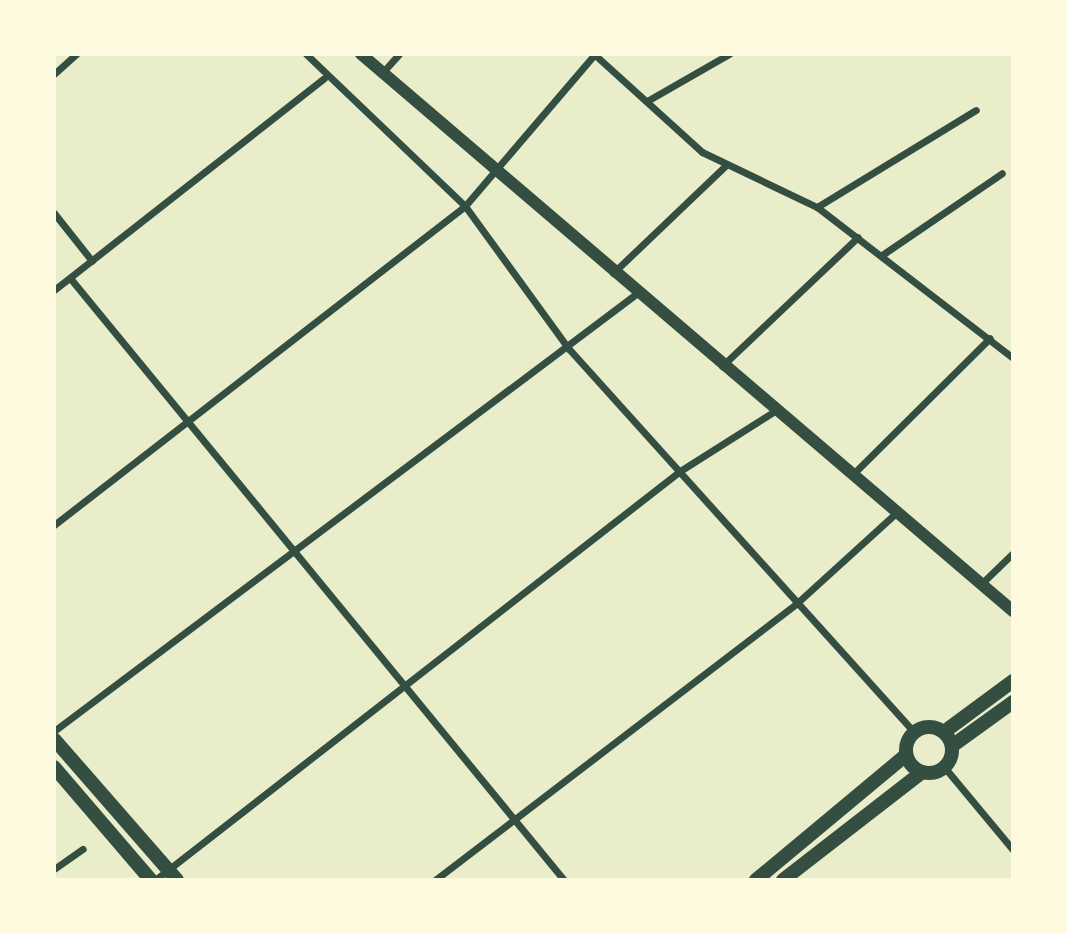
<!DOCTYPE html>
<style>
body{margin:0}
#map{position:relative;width:1067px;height:934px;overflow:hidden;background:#e9edc9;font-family:Figtree,sans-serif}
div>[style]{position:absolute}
.minor>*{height:7px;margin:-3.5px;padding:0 3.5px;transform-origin:3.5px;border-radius:3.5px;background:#344e41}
.tertiary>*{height:12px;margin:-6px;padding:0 6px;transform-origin:6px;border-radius:6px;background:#344e41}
.secondary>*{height:14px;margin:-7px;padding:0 7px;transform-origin:7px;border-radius:7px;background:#344e41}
.secondary>.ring{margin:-7px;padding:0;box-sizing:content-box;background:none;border:14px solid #344e41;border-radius:50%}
span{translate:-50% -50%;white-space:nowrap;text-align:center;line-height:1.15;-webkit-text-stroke:7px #fefae0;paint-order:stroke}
.frame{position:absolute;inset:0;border:56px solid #fefae0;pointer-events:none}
</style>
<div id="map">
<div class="minor">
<i style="left:306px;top:54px;width:220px;rotate:43.7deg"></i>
<i style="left:465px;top:206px;width:177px;rotate:54deg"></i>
<i style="left:569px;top:349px;width:515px;rotate:47.99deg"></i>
<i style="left:594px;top:54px;width:146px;rotate:42.2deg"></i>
<i style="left:702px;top:152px;width:127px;rotate:25.6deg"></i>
<i style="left:817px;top:207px;width:247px;rotate:37.6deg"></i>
<i style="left:382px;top:73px;width:25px;rotate:-48deg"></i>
<i style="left:54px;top:74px;width:30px;rotate:-42deg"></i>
<i style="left:647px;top:101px;width:95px;rotate:-29.8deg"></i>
<i style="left:817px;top:207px;width:186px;rotate:-31.4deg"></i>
<i style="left:54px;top:213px;width:61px;rotate:51.6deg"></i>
<i style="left:882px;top:255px;width:145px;rotate:-34.3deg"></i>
<i style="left:613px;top:273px;width:155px;rotate:-43.7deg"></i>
<i style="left:70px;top:278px;width:779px;rotate:50.63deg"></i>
<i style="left:54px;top:290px;width:343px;rotate:-38.1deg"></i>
<i style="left:722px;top:366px;width:187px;rotate:-43.5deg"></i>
<i style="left:852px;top:475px;width:194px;rotate:-44.8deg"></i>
<i style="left:54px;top:525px;width:520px;rotate:-37.82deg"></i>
<i style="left:465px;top:206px;width:199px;rotate:-49.5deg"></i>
<i style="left:981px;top:584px;width:45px;rotate:-44.1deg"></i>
<i style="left:54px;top:731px;width:728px;rotate:-36.9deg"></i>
<i style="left:945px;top:768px;width:107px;rotate:50.3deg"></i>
<i style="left:54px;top:869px;width:35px;rotate:-35deg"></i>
<i style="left:155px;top:880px;width:666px;rotate:-37.92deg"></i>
<i style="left:680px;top:471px;width:112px;rotate:-32.3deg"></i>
<i style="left:435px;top:880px;width:456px;rotate:-37.4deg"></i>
<i style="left:797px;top:603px;width:134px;rotate:-42.3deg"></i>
</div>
<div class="tertiary">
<i style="left:361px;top:54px;width:858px;rotate:40.51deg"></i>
</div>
<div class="secondary">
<i class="ring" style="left:906px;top:727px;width:32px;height:32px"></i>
<i style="left:944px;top:732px;width:86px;rotate:-36.5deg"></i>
<i style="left:54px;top:739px;width:187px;rotate:48.9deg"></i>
<i style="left:952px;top:746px;width:75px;rotate:-35.8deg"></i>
<i style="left:54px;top:767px;width:149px;rotate:49.4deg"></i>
<i style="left:756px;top:880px;width:195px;rotate:-39.8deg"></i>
<i style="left:783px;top:880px;width:176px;rotate:-37.8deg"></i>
</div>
<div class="frame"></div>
</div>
